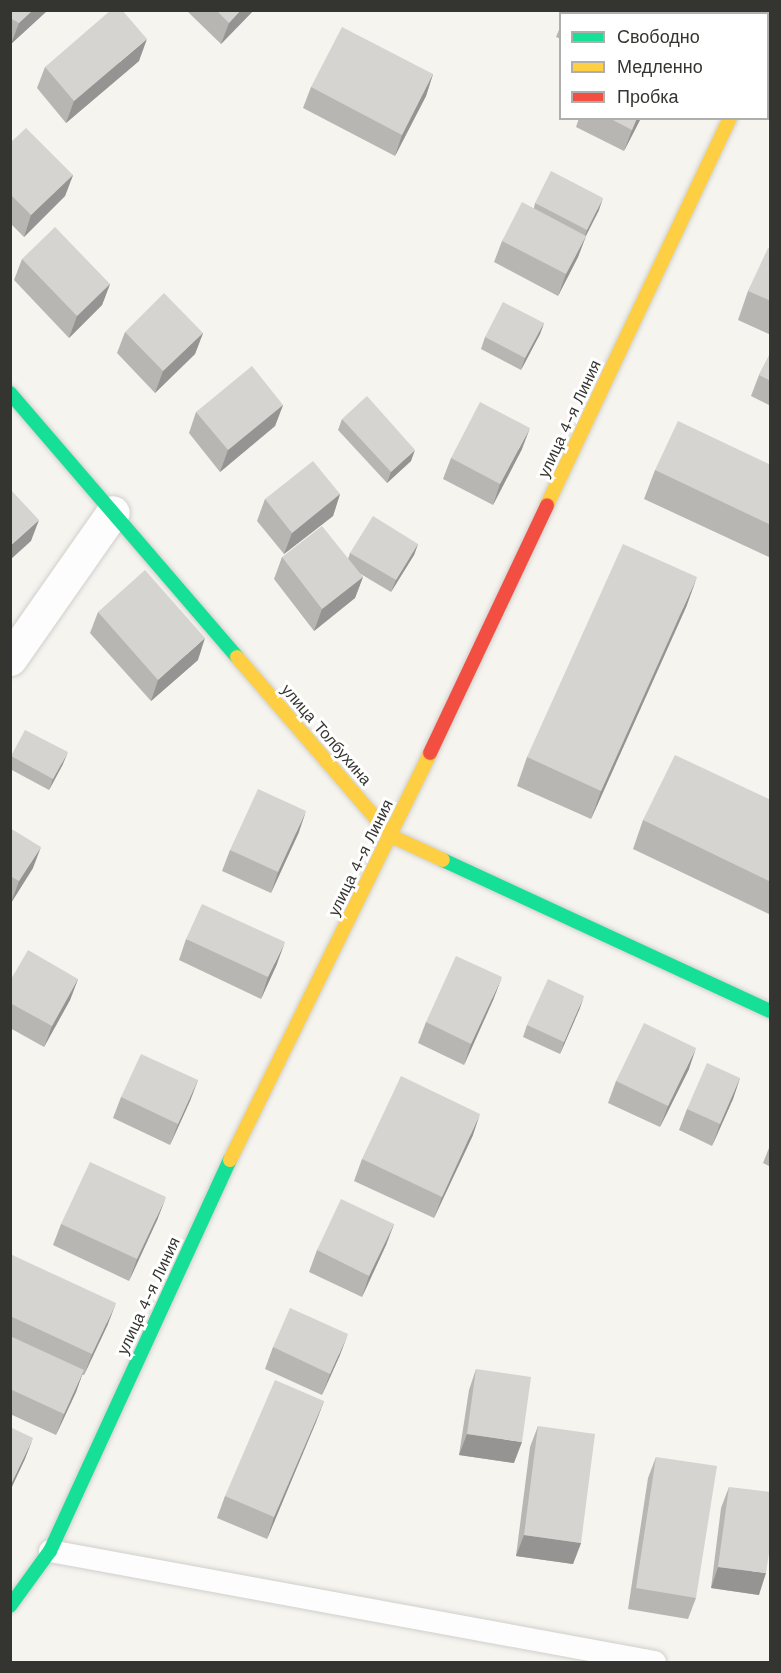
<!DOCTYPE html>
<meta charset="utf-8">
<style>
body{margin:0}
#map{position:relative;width:781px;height:1673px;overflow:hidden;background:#f5f4ef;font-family:"Work Sans",sans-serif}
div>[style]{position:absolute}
.roads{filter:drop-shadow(0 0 2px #d0cfcc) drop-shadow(0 0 2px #d0cfcc)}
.lane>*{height:22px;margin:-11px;padding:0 11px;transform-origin:11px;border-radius:11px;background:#fefdfd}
.street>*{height:33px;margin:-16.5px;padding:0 16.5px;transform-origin:16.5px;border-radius:16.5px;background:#fefdfd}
.fast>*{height:14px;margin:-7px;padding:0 7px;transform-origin:7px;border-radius:7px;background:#16e098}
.slow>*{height:14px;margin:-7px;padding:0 7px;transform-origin:7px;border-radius:7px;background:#ffcf43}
.jam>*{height:14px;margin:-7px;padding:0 7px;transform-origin:7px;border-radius:7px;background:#f24e42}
.wall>*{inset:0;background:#b7b6b3}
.shaded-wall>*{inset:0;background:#959492}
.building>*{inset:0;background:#d5d4d0}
span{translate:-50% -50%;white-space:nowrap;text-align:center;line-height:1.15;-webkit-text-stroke:6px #fff;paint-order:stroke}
.street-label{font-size:16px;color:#343431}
.frame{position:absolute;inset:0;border:12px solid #343431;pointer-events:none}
.legend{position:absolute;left:559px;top:12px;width:210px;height:108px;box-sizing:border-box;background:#fff;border:2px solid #aeaead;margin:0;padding:8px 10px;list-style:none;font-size:18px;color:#343431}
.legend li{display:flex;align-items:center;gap:12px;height:30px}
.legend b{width:30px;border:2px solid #aeaead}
</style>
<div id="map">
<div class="roads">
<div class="lane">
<i style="left:50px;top:1551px;width:615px;rotate:10.4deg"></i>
</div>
<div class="street">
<i style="left:10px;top:659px;width:179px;rotate:-55deg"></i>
</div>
<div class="fast">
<i style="left:768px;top:40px;width:7px;rotate:-74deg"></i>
<i style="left:10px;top:393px;width:348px;rotate:49.3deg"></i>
<i style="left:443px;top:860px;width:360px;rotate:24.8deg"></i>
<i style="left:10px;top:1606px;width:68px;rotate:-54deg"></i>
<i style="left:50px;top:1551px;width:430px;rotate:-65.3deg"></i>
</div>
<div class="slow">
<i style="left:547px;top:505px;width:428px;rotate:-64.7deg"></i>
<i style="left:237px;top:657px;width:236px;rotate:49.3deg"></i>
<i style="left:391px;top:836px;width:57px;rotate:24.8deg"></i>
<i style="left:230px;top:1160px;width:453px;rotate:-63.8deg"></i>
</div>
<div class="jam">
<i style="left:430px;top:753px;width:274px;rotate:-64.7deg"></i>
</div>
</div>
<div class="wall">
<i style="clip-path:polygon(10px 10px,48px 10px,11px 44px,10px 44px)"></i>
<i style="clip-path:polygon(186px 10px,254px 10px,221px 44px)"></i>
<i style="clip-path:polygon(665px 10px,719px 10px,717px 14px,671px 14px)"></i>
<i style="clip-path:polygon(561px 25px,561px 39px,556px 37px)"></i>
<i style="clip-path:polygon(139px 61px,66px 123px,37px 88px,45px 67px)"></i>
<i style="clip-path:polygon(433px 74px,426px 96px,395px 156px,303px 108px,311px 87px)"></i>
<i style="clip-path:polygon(579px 118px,641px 118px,624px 151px,576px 127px)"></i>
<i style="clip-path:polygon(10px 143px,73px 175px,65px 196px,24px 237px,10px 223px)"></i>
<i style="clip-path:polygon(535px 203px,599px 210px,586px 236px,578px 257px,558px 296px,494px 262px,502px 241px,534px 208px)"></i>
<i style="clip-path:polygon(771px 249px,771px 335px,738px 320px,748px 291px)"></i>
<i style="clip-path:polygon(22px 259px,110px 284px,102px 305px,69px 338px,14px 280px)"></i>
<i style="clip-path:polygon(544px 323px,540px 334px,521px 370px,481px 349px,485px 337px)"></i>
<i style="clip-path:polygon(125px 332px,203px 333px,195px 354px,155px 393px,117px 353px)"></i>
<i style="clip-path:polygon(771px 352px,771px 406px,751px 396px,759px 375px)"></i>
<i style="clip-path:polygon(283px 405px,275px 426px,220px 472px,189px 433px,196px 412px)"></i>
<i style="clip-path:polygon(342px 419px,411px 461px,387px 483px,338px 430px)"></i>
<i style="clip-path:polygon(522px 449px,493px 505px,443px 479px,451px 458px)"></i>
<i style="clip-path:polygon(771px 465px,771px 558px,644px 499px,655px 470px)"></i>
<i style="clip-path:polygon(340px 494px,333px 516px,284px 554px,257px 521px,265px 499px)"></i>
<i style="clip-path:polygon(418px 544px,414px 555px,391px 592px,359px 573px,363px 577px,355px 598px,314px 631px,274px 579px,282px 557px,348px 559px,350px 553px)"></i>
<i style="clip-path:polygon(687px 605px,591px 819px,517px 786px,527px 757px)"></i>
<i style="clip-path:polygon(98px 612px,198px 660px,151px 701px,90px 633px)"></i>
<i style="clip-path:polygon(11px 756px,63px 764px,49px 790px,10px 769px)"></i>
<i style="clip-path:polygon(771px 800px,771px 915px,633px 849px,643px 820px)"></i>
<i style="clip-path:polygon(10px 828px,33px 868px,11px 903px,10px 902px)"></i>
<i style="clip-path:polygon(299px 832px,271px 893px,222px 871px,230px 850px)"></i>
<i style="clip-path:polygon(186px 939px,277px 964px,261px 999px,179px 960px)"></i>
<i style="clip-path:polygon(78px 979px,70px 1000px,44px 1047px,10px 1028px,10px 981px)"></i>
<i style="clip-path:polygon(494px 998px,464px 1065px,418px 1043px,426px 1022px)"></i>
<i style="clip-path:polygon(580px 1008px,560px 1054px,523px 1037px,527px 1025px)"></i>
<i style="clip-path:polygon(689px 1069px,660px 1127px,608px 1103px,616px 1081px)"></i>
<i style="clip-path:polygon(740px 1078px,733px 1099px,712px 1146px,679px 1130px,687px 1109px)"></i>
<i style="clip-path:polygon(198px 1080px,190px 1101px,170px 1145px,113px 1118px,121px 1097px)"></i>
<i style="clip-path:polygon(473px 1135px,434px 1218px,354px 1181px,362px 1159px)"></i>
<i style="clip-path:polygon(771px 1143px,771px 1167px,763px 1163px)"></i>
<i style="clip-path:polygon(158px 1218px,129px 1281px,53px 1245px,61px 1224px)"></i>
<i style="clip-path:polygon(394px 1224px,386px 1245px,362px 1297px,309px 1272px,317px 1250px)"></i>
<i style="clip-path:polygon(10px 1254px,108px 1324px,84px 1375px,82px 1375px,76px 1392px,56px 1435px,10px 1414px)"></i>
<i style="clip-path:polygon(273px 1347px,340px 1355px,322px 1395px,265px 1369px)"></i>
<i style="clip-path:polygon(476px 1369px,514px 1463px,459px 1455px,469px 1390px)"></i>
<i style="clip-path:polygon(324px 1401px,316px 1422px,267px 1539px,217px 1518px,225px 1496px)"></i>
<i style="clip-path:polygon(538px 1426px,581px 1543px,573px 1564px,516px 1556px,530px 1447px)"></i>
<i style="clip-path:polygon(656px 1457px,696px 1598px,688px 1619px,628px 1609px,648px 1478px)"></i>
<i style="clip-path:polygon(729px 1487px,759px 1595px,711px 1588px,721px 1508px)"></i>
</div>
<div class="shaded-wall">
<i style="clip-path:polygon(33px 10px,48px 10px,11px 44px,19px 23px)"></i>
<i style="clip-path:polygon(241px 10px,254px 10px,221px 44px,229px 23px)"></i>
<i style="clip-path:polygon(147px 39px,139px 61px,66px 123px,74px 101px)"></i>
<i style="clip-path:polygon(433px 74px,426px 96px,395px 156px,402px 135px)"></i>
<i style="clip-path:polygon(637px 118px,641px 118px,624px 151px,632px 130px)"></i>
<i style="clip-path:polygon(73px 175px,65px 196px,24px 237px,31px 215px)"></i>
<i style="clip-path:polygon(603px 198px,599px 210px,583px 241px,587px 230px)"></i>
<i style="clip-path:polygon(586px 236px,578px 257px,558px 296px,566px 274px)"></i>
<i style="clip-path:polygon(110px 284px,102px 305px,69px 338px,77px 316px)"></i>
<i style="clip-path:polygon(544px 323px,540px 334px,521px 370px,525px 358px)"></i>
<i style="clip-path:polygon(203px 333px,195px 354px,155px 393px,163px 371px)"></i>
<i style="clip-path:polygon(283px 405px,275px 426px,220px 472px,228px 450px)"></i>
<i style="clip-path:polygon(530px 428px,522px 449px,493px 505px,500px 484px)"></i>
<i style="clip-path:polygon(415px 450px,411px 461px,387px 483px,391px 472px)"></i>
<i style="clip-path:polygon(340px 494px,333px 516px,284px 554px,292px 533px)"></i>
<i style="clip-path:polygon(39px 520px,31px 541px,10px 560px,10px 546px)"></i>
<i style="clip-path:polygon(418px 544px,414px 555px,391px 592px,396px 580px)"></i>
<i style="clip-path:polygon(363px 577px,355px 598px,314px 631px,322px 609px)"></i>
<i style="clip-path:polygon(697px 577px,687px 605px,591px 819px,601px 791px)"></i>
<i style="clip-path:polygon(205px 638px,198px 660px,151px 701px,158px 680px)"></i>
<i style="clip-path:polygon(68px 752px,63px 764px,49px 790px,53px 779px)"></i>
<i style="clip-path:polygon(306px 811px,299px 832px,271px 893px,278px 872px)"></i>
<i style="clip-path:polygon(41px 847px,33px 868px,11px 903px,19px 881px)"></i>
<i style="clip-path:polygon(285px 942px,277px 964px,261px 999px,268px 977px)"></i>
<i style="clip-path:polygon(502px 977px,494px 998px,464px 1065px,471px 1044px)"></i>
<i style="clip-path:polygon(78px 979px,70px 1000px,44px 1047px,52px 1026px)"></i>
<i style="clip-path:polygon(584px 996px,580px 1008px,560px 1054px,564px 1042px)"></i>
<i style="clip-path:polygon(696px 1048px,689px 1069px,660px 1127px,668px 1106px)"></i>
<i style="clip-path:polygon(740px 1078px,733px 1099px,712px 1146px,720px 1124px)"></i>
<i style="clip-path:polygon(198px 1080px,190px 1101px,170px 1145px,178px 1124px)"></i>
<i style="clip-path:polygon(480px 1114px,473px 1135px,434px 1218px,442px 1197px)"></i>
<i style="clip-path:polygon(166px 1197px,158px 1218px,129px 1281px,137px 1259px)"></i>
<i style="clip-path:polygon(394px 1224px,386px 1245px,362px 1297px,369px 1276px)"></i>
<i style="clip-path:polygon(116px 1303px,108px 1324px,84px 1375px,92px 1354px)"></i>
<i style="clip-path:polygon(348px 1334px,340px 1355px,322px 1395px,330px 1374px)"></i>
<i style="clip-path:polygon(84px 1370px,76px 1392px,56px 1435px,64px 1414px)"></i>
<i style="clip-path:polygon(324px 1401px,316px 1422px,267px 1539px,274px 1517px)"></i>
<i style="clip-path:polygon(467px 1434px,522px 1442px,514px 1463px,459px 1455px)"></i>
<i style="clip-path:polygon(33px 1438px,25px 1459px,10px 1491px,10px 1487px,12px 1482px)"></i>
<i style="clip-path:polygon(524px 1535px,581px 1543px,573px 1564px,516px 1556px)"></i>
<i style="clip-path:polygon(718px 1567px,766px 1573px,759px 1595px,711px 1588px)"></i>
</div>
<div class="building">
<i style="clip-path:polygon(10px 10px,33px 10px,19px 23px,10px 18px)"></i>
<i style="clip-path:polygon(111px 10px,122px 10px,147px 39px,74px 101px,45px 67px)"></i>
<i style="clip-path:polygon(216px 10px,241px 10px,229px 23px)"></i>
<i style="clip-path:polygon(566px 10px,639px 10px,644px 14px,565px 14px)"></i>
<i style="clip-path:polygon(342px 27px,433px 74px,402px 135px,311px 87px)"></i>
<i style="clip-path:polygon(609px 118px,637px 118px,632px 130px)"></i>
<i style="clip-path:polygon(26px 128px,73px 175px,31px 215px,10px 194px,10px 143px)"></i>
<i style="clip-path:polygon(551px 171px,603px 198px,587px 230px,535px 203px)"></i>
<i style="clip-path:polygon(522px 202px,586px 236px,566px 274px,502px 241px)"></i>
<i style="clip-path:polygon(55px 227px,110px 284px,77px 316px,22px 259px)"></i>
<i style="clip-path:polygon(768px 248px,771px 249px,771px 301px,748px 291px)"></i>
<i style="clip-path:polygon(164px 293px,203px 333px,163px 371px,125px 332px)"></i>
<i style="clip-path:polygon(503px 302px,544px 323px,525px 358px,485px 337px)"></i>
<i style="clip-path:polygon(771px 352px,771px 381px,759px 375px)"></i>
<i style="clip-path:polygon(252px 366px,283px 405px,228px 450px,196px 412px)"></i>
<i style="clip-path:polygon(367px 396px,415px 450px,391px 472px,342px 419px)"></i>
<i style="clip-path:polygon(480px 402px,530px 428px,500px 484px,451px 458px)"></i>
<i style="clip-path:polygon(678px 421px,771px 465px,771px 525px,655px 470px)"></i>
<i style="clip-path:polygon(313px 461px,340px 494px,292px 533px,265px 499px)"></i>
<i style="clip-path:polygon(10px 489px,39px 520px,10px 546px)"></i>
<i style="clip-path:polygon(373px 516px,418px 544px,396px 580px,350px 553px)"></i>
<i style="clip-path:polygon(322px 526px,363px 577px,322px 609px,282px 557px)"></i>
<i style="clip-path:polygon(623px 544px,697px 577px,601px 791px,527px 757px)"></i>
<i style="clip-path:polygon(145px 570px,205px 638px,158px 680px,98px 612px)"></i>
<i style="clip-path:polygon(25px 730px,68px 752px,53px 779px,11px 756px)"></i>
<i style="clip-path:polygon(675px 755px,771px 800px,771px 882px,643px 820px)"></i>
<i style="clip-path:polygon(258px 789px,306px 811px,278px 872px,230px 850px)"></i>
<i style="clip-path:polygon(10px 828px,41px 847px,19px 881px,10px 876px)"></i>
<i style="clip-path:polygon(202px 904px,285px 942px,268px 977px,186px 939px)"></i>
<i style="clip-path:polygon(28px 950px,78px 979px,52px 1026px,10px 1003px,10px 981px)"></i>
<i style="clip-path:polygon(456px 956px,502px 977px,471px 1044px,426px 1022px)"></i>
<i style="clip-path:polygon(548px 979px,584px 996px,564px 1042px,527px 1025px)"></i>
<i style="clip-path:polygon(644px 1023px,696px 1048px,668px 1106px,616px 1081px)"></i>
<i style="clip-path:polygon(141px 1054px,198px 1080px,178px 1124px,121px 1097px)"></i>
<i style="clip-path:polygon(707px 1063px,740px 1078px,720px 1124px,687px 1109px)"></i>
<i style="clip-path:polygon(401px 1076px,480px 1114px,442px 1197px,362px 1159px)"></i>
<i style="clip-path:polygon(90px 1162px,166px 1197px,137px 1259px,61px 1224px)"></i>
<i style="clip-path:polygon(341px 1199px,394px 1224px,369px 1276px,317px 1250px)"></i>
<i style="clip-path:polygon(10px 1254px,116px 1303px,92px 1354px,10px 1316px)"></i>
<i style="clip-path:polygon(290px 1308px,348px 1334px,330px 1374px,273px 1347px)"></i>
<i style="clip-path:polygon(10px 1336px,84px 1370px,64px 1414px,10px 1389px)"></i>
<i style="clip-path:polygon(476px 1369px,531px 1377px,522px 1442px,467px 1434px)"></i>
<i style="clip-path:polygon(275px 1380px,324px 1401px,274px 1517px,225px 1496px)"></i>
<i style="clip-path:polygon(538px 1426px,595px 1434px,581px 1543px,524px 1535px)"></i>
<i style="clip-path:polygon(10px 1427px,33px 1438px,12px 1482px,10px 1481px)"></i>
<i style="clip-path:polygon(656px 1457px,717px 1466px,696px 1598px,636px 1588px)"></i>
<i style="clip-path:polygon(729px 1487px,771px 1492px,771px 1539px,766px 1573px,718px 1567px)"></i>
</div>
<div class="street-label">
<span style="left:570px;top:419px;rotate:-65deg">улица 4-я Линия</span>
<span style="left:326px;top:735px;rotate:49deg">улица Толбухина</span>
<span style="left:361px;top:858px;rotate:-64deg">улица 4-я Линия</span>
<span style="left:149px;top:1296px;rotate:-65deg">улица 4-я Линия</span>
</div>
<div class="frame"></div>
<ul class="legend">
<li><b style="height:8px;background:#16e098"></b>Свободно</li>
<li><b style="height:8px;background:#ffcf43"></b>Медленно</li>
<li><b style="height:8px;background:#f24e42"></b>Пробка</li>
</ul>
</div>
